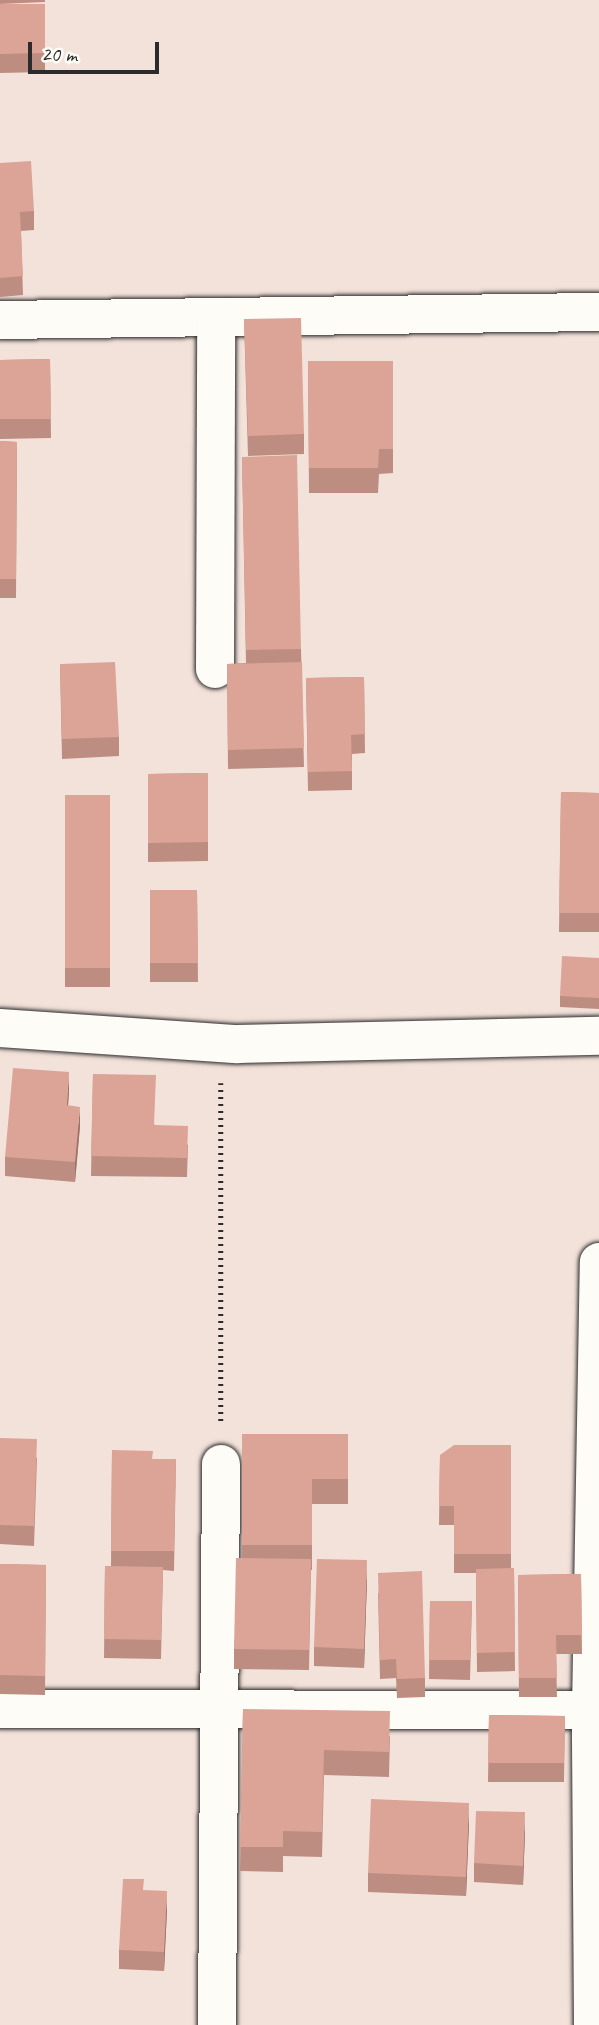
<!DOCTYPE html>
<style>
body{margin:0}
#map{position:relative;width:599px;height:2025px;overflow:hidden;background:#f3e2da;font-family:Caveat,sans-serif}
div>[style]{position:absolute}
.path>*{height:4.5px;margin-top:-2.25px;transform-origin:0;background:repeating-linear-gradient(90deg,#2b2b2b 0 2px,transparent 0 7px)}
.roads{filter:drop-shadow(0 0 2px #2b2b2b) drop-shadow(0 0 2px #2b2b2b)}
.minor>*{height:38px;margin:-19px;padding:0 19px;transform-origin:19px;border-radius:19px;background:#fdfcf7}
.wall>*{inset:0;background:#bd8d82}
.shaded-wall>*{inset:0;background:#9a736a}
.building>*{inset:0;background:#dca497}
span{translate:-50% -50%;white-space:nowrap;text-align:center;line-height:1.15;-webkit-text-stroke:5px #fdfcf7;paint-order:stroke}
.scale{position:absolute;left:28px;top:42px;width:131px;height:32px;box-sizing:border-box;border:4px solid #2b2b2b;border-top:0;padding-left:9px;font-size:21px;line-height:24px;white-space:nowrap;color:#2b2b2b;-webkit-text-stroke:5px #fdfcf7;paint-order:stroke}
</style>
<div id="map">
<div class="path">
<i style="left:221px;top:1083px;width:341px;rotate:90deg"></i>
</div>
<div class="roads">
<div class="minor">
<i style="left:0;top:320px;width:599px;rotate:-0.77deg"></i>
<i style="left:215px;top:669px;width:352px;rotate:-89.8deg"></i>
<i style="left:0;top:1028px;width:238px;rotate:3.9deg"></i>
<i style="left:237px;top:1044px;width:362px;rotate:-1.3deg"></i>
<i style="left:0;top:1709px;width:599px;rotate:0.1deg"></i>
<i style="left:217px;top:2025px;width:561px;rotate:-89.59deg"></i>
<i style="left:593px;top:2025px;width:315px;rotate:-90.4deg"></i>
<i style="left:591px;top:1710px;width:448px;rotate:-89deg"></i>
</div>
</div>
<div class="wall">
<i style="clip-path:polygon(0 0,45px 0,45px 2px,0 4px)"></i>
<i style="clip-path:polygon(0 4px,45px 4px,45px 72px,0 73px)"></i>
<i style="clip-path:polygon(0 163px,34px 211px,34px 230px,21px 231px,23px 295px,0 297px)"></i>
<i style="clip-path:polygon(244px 319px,304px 434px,304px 454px,248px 456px)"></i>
<i style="clip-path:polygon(50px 359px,51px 438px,0 439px,0 360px)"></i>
<i style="clip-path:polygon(308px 361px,393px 361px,393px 473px,379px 474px,378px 493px,309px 493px)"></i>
<i style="clip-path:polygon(0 441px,17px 442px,16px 598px,0 598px)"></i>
<i style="clip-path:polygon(242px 457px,301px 649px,304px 767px,228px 769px,227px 664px,246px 663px)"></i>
<i style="clip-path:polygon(60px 664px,119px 737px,119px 756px,62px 759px)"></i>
<i style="clip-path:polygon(364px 677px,365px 753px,352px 754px,352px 790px,308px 791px,306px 678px)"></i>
<i style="clip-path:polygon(208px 773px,208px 861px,148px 862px,148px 774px)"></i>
<i style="clip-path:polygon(561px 792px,599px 793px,599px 932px,559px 932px)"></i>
<i style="clip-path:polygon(65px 795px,110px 795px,110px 987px,65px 987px)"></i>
<i style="clip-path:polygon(150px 890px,197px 890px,198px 982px,150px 982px)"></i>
<i style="clip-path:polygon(599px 958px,599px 1009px,560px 1007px,560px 996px)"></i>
<i style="clip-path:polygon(93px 1074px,155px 1125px,188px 1145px,187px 1177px,91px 1176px)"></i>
<i style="clip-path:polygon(69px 1091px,68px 1105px,80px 1126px,75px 1182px,5px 1176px,5px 1157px)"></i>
<i style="clip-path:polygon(242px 1434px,348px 1434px,348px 1504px,312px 1504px,312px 1570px,311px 1570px,309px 1670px,234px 1669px,234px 1649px,242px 1558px)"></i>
<i style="clip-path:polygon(0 1438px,37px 1458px,34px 1546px,0 1544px)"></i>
<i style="clip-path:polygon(511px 1445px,511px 1568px,514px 1568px,515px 1671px,477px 1672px,476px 1573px,454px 1573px,454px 1525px,439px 1525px,440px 1455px)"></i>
<i style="clip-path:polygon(112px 1450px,153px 1459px,176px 1459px,174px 1571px,163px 1570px,161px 1659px,104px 1658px,105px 1566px,111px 1566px)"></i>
<i style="clip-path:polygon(0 1564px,46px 1565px,45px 1695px,0 1694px)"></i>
<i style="clip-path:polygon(581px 1574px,582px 1654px,556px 1654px,557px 1697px,519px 1697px,518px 1575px)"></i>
<i style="clip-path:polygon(367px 1579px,364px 1668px,314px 1666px,314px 1647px)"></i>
<i style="clip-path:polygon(378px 1592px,425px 1678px,425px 1697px,397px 1698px,396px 1678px,380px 1679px)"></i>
<i style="clip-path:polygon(430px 1601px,472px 1601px,470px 1680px,429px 1679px)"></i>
<i style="clip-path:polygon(243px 1709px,390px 1736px,389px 1777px,324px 1775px,322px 1857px,283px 1856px,283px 1872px,240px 1871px)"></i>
<i style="clip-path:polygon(489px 1715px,565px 1716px,564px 1782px,488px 1782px)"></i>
<i style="clip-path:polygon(469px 1822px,466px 1896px,368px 1892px,368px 1873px)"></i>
<i style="clip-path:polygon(525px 1831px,523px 1885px,474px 1882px,474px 1863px)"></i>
<i style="clip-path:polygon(144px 1890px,167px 1910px,164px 1971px,119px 1969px,119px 1950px)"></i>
</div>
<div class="shaded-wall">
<i style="clip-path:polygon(69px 1072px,69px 1091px,67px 1124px,67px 1105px)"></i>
<i style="clip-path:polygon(80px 1107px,80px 1126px,75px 1182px,75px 1162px)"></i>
<i style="clip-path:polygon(367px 1560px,367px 1579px,364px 1668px,364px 1649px)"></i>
<i style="clip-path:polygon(469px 1803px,469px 1822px,466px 1896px,466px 1877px)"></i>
<i style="clip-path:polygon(525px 1812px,525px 1831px,523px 1885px,523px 1866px)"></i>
<i style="clip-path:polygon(167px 1891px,167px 1910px,164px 1971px,164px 1952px)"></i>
</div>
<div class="building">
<i style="clip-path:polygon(0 4px,45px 4px,45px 53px,0 54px)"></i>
<i style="clip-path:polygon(31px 161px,34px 211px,20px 212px,23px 276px,0 278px,0 163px)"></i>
<i style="clip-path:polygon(301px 318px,304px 434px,248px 436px,244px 319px)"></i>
<i style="clip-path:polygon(50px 359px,51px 419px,0 419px,0 360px)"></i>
<i style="clip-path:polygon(308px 361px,393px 361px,393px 449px,379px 449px,378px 468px,309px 468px)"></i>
<i style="clip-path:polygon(0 441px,17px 442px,16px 579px,0 579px)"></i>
<i style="clip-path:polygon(297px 455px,301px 649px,246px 650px,242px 457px)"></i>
<i style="clip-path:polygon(115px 662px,119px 737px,62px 739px,60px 664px)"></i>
<i style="clip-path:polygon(302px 662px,304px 748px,228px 750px,227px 664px)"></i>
<i style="clip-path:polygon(364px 677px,365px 734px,351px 735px,352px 771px,308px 772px,306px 678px)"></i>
<i style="clip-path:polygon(208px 773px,208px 842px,148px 843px,148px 774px)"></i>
<i style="clip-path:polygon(561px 792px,599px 793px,599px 913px,559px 913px)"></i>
<i style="clip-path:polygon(65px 795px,110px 795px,110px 968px,65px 968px)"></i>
<i style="clip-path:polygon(150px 890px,197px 890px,198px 963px,150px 963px)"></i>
<i style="clip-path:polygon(562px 956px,599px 958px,599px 998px,560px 996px)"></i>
<i style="clip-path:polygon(13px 1068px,69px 1072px,67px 1105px,80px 1107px,75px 1162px,5px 1157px)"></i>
<i style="clip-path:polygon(93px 1074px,156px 1075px,154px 1125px,188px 1126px,187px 1158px,91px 1156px)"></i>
<i style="clip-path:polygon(242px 1434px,348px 1434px,348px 1479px,312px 1479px,312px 1545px,242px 1545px)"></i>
<i style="clip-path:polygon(0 1438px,37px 1439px,34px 1526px,0 1525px)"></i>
<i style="clip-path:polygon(454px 1445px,511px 1445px,511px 1554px,454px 1554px,454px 1506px,439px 1506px,440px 1455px)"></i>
<i style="clip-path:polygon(112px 1450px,153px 1451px,152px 1459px,176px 1459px,174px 1551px,111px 1551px)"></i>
<i style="clip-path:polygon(236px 1558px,311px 1559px,309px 1650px,234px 1649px)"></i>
<i style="clip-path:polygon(317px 1559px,367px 1560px,364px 1649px,314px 1647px)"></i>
<i style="clip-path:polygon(0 1564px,46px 1565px,45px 1676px,0 1675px)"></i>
<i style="clip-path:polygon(105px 1566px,163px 1567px,161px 1640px,104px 1639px)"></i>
<i style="clip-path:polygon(514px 1568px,515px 1652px,477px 1653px,476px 1569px)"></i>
<i style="clip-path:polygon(422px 1571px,425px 1678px,397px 1679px,396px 1659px,380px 1660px,378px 1573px)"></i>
<i style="clip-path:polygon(581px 1574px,582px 1635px,556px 1635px,557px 1678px,519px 1678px,518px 1575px)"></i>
<i style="clip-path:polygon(430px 1601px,472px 1601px,470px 1660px,429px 1660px)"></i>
<i style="clip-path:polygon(243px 1709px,390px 1711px,389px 1752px,324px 1750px,322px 1832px,283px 1831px,283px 1847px,240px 1847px)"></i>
<i style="clip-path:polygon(489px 1715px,565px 1716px,564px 1763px,488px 1763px)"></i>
<i style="clip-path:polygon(371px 1799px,469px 1803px,466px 1877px,368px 1873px)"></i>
<i style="clip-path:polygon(476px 1811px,525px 1812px,523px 1866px,474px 1863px)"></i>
<i style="clip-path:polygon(123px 1879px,144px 1879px,143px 1890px,167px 1891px,164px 1952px,119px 1950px)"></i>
</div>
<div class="scale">20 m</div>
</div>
